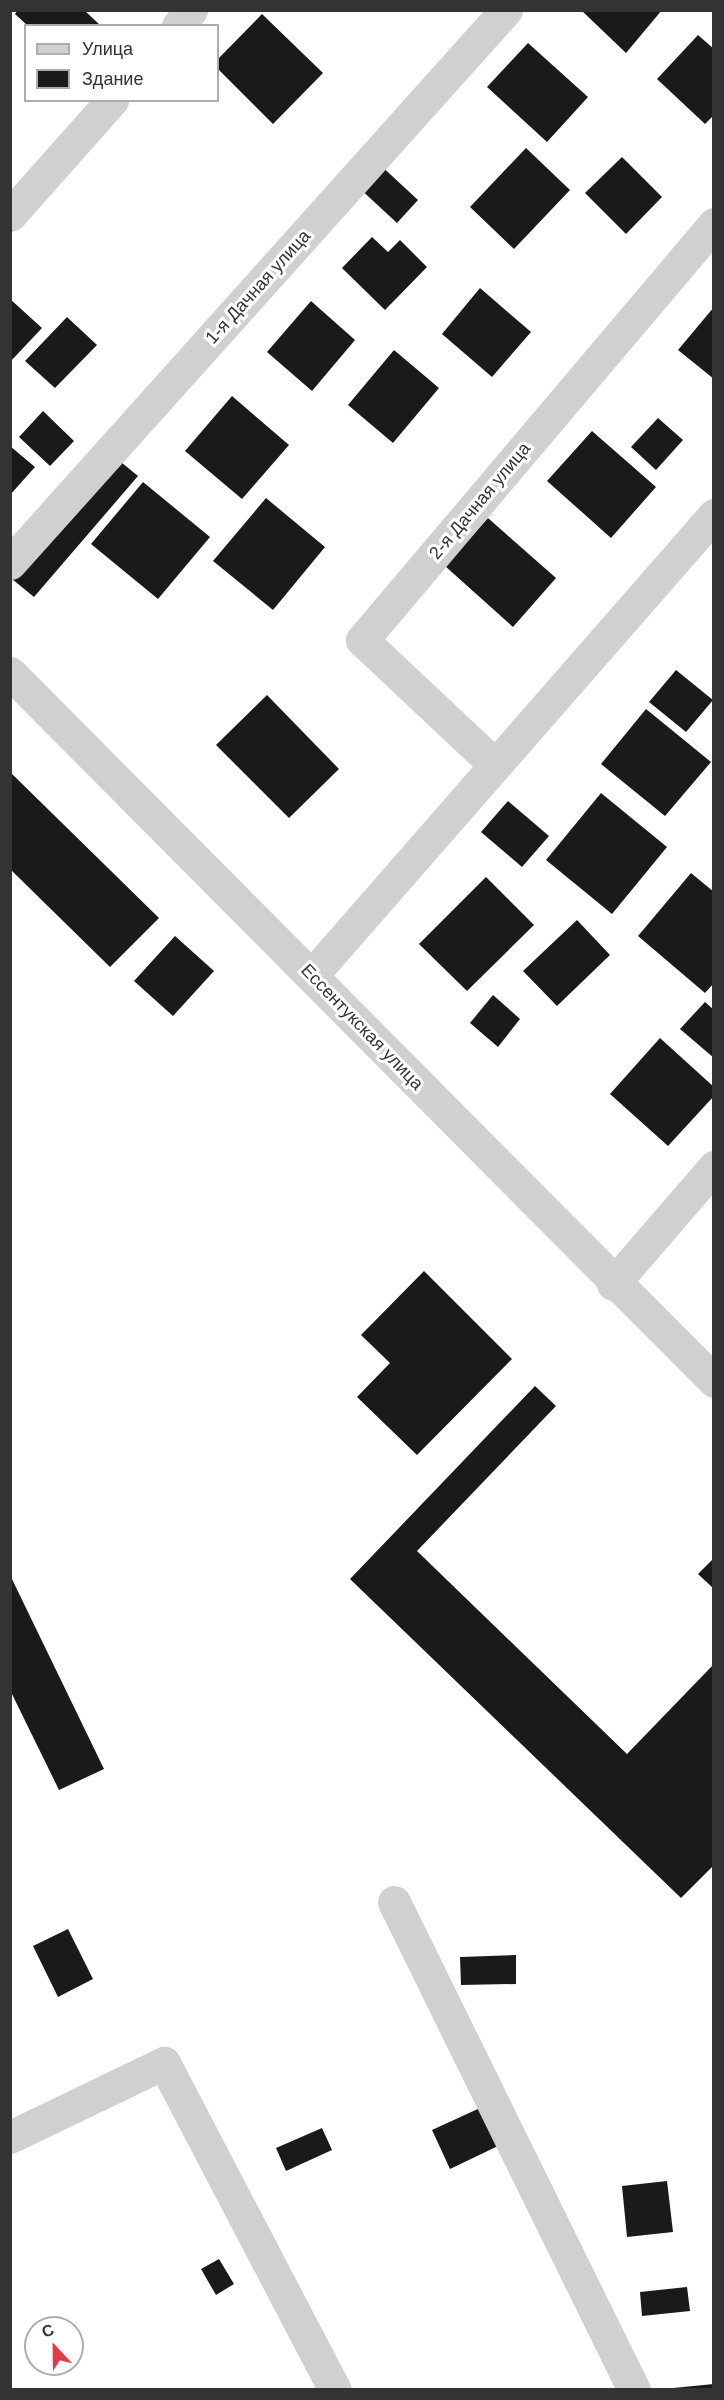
<!DOCTYPE html>
<meta charset="utf-8">
<style>
body{margin:0}
#map{position:relative;width:724px;height:2400px;overflow:hidden;background:#fff;font-family:Arial,sans-serif}
div>[style]{position:absolute}
.building>*{inset:0;background:#1a1a1a}
.minor>*{height:33px;margin:-16.5px;padding:0 16.5px;transform-origin:16.5px;border-radius:16.5px;background:#d0d0d0}
span{translate:-50% -50%;white-space:nowrap;text-align:center;line-height:1.15;-webkit-text-stroke:6px #fff;paint-order:stroke}
.street-label{font-size:18px;color:#333}
.frame{position:absolute;inset:0;border:12px solid #333;pointer-events:none}
.legend{position:absolute;left:24px;top:24px;width:195px;height:78px;box-sizing:border-box;background:#fff;border:2px solid #adadad;margin:0;padding:8px 10px;list-style:none;font-size:18px;color:#333}
.legend li{display:flex;align-items:center;gap:12px;height:30px}
.legend b{width:30px;border:2px solid #adadad}
.north{position:absolute;left:24px;top:2316px;width:60px;height:60px;box-sizing:border-box;background:#fff;border:2px solid #adadad;border-radius:50%;rotate:338deg;font-size:16px;font-weight:700;line-height:24px;text-align:center;color:#333}
.north::after{content:'';display:block;margin:auto;width:21px;height:27px;background:#e63946;clip-path:polygon(50% 0,100% 100%,50% 72%,0 100%)}
</style>
<div id="map">
<div class="building">
<i style="clip-path:polygon(18px 10px,84px 10px,101px 26px,28px 26px,15px 14px)"></i>
<i style="clip-path:polygon(581px 10px,662px 10px,626px 53px)"></i>
<i style="clip-path:polygon(262px 14px,323px 73px,273px 124px,218px 69px,218px 59px)"></i>
<i style="clip-path:polygon(698px 35px,714px 49px,714px 115px,705px 124px,657px 79px)"></i>
<i style="clip-path:polygon(528px 43px,588px 97px,547px 142px,487px 87px)"></i>
<i style="clip-path:polygon(526px 148px,570px 190px,514px 249px,470px 207px)"></i>
<i style="clip-path:polygon(622px 157px,662px 197px,626px 234px,585px 193px)"></i>
<i style="clip-path:polygon(378px 163px,418px 200px,397px 223px,357px 186px)"></i>
<i style="clip-path:polygon(372px 237px,388px 252px,400px 240px,427px 267px,385px 310px,342px 268px)"></i>
<i style="clip-path:polygon(480px 288px,531px 332px,492px 377px,442px 334px)"></i>
<i style="clip-path:polygon(10px 299px,42px 328px,10px 362px)"></i>
<i style="clip-path:polygon(311px 301px,355px 340px,312px 391px,267px 352px)"></i>
<i style="clip-path:polygon(714px 307px,714px 379px,678px 350px)"></i>
<i style="clip-path:polygon(67px 317px,97px 345px,55px 388px,25px 361px)"></i>
<i style="clip-path:polygon(394px 350px,439px 388px,393px 443px,348px 405px)"></i>
<i style="clip-path:polygon(232px 396px,289px 445px,242px 499px,185px 451px)"></i>
<i style="clip-path:polygon(43px 411px,74px 441px,50px 466px,19px 437px)"></i>
<i style="clip-path:polygon(658px 418px,683px 440px,656px 470px,631px 447px)"></i>
<i style="clip-path:polygon(592px 431px,656px 487px,611px 538px,547px 481px)"></i>
<i style="clip-path:polygon(10px 446px,35px 467px,10px 495px)"></i>
<i style="clip-path:polygon(116px 458px,138px 476px,34px 597px,12px 579px)"></i>
<i style="clip-path:polygon(143px 482px,210px 537px,158px 599px,91px 544px)"></i>
<i style="clip-path:polygon(266px 498px,325px 547px,273px 610px,213px 561px)"></i>
<i style="clip-path:polygon(488px 518px,556px 578px,513px 627px,445px 566px)"></i>
<i style="clip-path:polygon(676px 670px,713px 700px,686px 732px,649px 702px)"></i>
<i style="clip-path:polygon(267px 695px,339px 769px,289px 818px,216px 745px)"></i>
<i style="clip-path:polygon(646px 709px,711px 762px,665px 816px,601px 764px)"></i>
<i style="clip-path:polygon(10px 772px,159px 918px,110px 967px,10px 869px)"></i>
<i style="clip-path:polygon(601px 793px,667px 847px,612px 914px,546px 860px)"></i>
<i style="clip-path:polygon(508px 801px,549px 836px,522px 867px,481px 832px)"></i>
<i style="clip-path:polygon(691px 873px,714px 892px,714px 983px,705px 993px,638px 936px)"></i>
<i style="clip-path:polygon(486px 877px,534px 925px,467px 991px,419px 944px)"></i>
<i style="clip-path:polygon(577px 920px,610px 955px,557px 1006px,523px 971px)"></i>
<i style="clip-path:polygon(175px 936px,214px 971px,173px 1016px,134px 981px)"></i>
<i style="clip-path:polygon(493px 995px,520px 1019px,498px 1047px,470px 1023px)"></i>
<i style="clip-path:polygon(705px 1002px,714px 1010px,714px 1058px,680px 1029px)"></i>
<i style="clip-path:polygon(660px 1038px,714px 1087px,714px 1096px,668px 1146px,610px 1094px)"></i>
<i style="clip-path:polygon(424px 1271px,512px 1359px,417px 1455px,357px 1397px,390px 1363px,361px 1335px)"></i>
<i style="clip-path:polygon(535px 1386px,556px 1406px,417px 1551px,627px 1754px,714px 1664px,714px 1865px,681px 1898px,350px 1579px)"></i>
<i style="clip-path:polygon(714px 1558px,714px 1589px,698px 1574px)"></i>
<i style="clip-path:polygon(10px 1575px,104px 1769px,59px 1790px,10px 1690px)"></i>
<i style="clip-path:polygon(68px 1929px,93px 1979px,58px 1997px,33px 1946px)"></i>
<i style="clip-path:polygon(516px 1955px,516px 1984px,461px 1985px,460px 1957px)"></i>
<i style="clip-path:polygon(480px 2108px,498px 2146px,450px 2169px,432px 2130px)"></i>
<i style="clip-path:polygon(322px 2128px,332px 2150px,286px 2171px,276px 2148px)"></i>
<i style="clip-path:polygon(667px 2181px,673px 2232px,627px 2237px,622px 2186px)"></i>
<i style="clip-path:polygon(219px 2259px,234px 2284px,216px 2295px,201px 2269px)"></i>
<i style="clip-path:polygon(687px 2287px,690px 2311px,642px 2316px,640px 2292px)"></i>
<i style="clip-path:polygon(714px 2384px,714px 2390px,673px 2390px,673px 2388px)"></i>
</div>
<div class="minor">
<i style="left:178px;top:26px;width:21px;rotate:-51deg"></i>
<i style="left:10px;top:215px;width:154px;rotate:-48.4deg"></i>
<i style="left:10px;top:563px;width:743px;rotate:-48.11deg"></i>
<i style="left:10px;top:673px;width:998px;rotate:45.16deg"></i>
<i style="left:494px;top:764px;width:181px;rotate:-136.8deg"></i>
<i style="left:362px;top:640px;width:545px;rotate:-49.76deg"></i>
<i style="left:312px;top:975px;width:611px;rotate:-48.85deg"></i>
<i style="left:613px;top:1284px;width:155px;rotate:-49.2deg"></i>
<i style="left:394px;top:1902px;width:544px;rotate:63.81deg"></i>
<i style="left:10px;top:2137px;width:171px;rotate:-25.7deg"></i>
<i style="left:164px;top:2063px;width:369px;rotate:62.4deg"></i>
</div>
<div class="street-label">
<span style="left:258px;top:287px;rotate:-48deg">1-я Дачная улица</span>
<span style="left:480px;top:501px;rotate:-50deg">2-я Дачная улица</span>
<span style="left:362px;top:1027px;rotate:46deg">Ессентукская улица</span>
</div>
<div class="frame"></div>
<ul class="legend">
<li><b style="height:8px;background:#d0d0d0"></b>Улица</li>
<li><b style="height:16px;background:#1a1a1a"></b>Здание</li>
</ul>
<div class="north">С</div>
</div>
